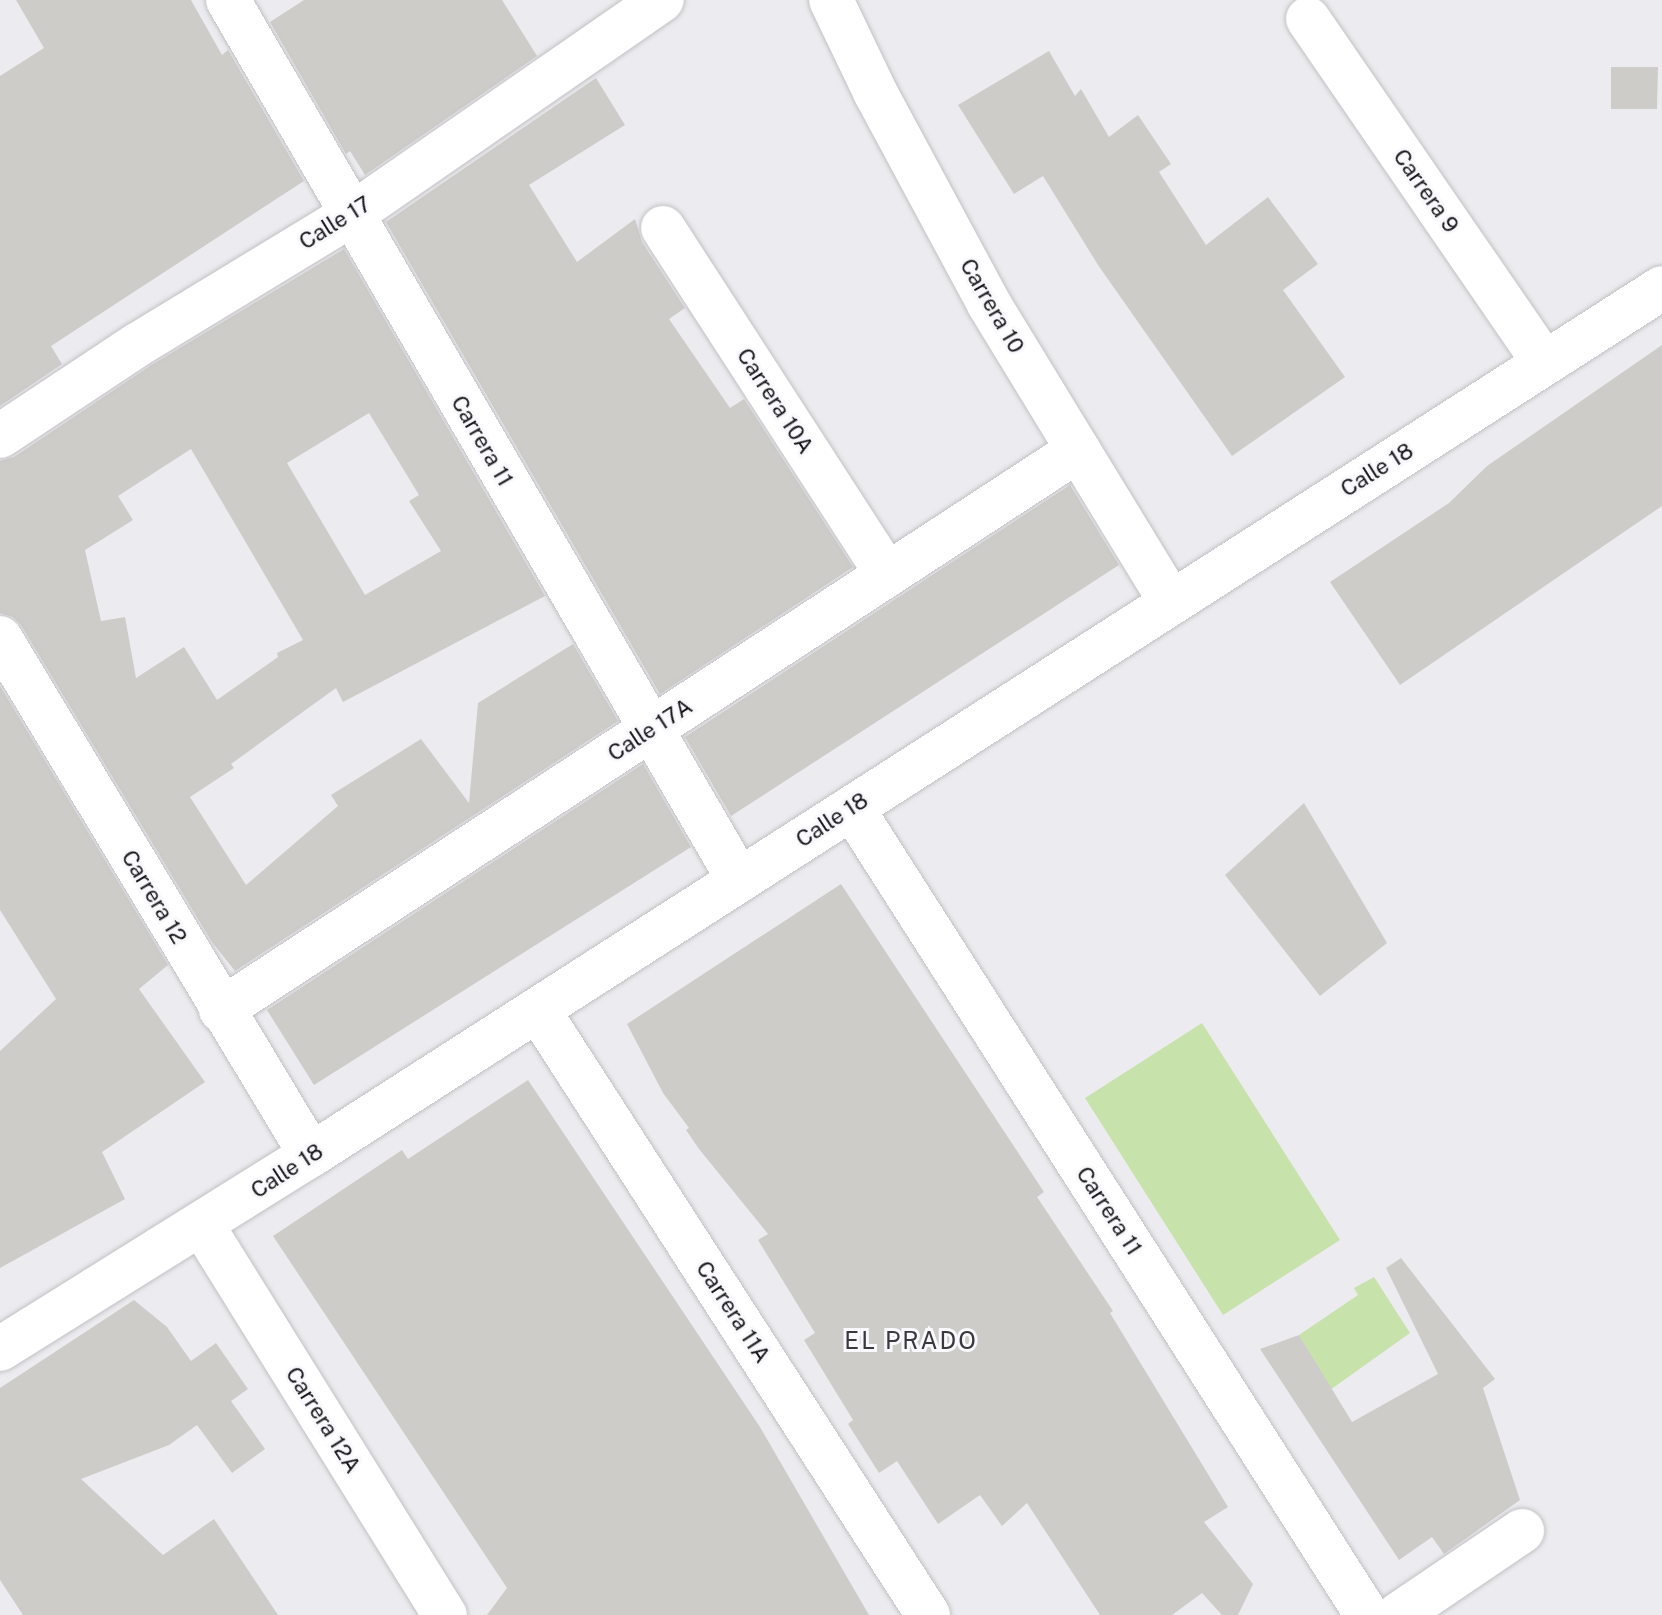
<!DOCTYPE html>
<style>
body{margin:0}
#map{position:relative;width:1662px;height:1615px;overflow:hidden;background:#ececf0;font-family:"Public Sans",sans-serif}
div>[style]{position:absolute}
.green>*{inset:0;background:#c7e2ab}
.building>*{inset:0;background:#ceccc8}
.roads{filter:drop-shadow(0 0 2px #c1c1c5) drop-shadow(0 0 2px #c1c1c5)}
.minor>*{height:44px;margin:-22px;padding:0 22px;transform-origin:22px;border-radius:22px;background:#fff}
span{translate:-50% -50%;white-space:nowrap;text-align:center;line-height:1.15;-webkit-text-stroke:6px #f9f9fd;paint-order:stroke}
.street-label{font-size:22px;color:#151517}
.neighbourhood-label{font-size:24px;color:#39393d;letter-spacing:2px}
</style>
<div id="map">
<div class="green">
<i style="clip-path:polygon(1202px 1023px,1340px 1240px,1223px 1315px,1085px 1098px)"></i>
<i style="clip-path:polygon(1374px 1277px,1410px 1333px,1330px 1390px,1299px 1335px,1358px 1295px,1354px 1288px)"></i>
</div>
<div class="building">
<i style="clip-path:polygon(16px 0,191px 0,222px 55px,228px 50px,304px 181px,51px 346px,62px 364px,0 406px,0 76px,44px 48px)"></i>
<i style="clip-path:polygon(304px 0,502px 0,537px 56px,365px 175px,350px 151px,346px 154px,270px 22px)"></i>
<i style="clip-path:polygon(1049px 51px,1075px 96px,1081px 89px,1109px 137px,1138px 115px,1171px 164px,1159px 172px,1206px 245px,1268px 197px,1318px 264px,1283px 290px,1345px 377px,1232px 456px,1098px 265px,1043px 176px,1014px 194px,958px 105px)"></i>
<i style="clip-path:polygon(1611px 67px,1658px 67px,1657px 109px,1611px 109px)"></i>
<i style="clip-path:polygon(596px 78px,625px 125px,529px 185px,577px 262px,635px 219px,642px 242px,685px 308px,669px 319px,730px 408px,744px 399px,853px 567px,660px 694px,386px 222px)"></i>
<i style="clip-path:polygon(evenodd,344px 249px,545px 596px,343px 702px,336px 688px,231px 764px,234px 768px,190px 797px,246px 885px,338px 806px,331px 795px,421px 739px,469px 803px,478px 703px,573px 644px,618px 721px,235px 971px,212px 942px,21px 625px,13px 617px,0 613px,0 461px,14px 457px,150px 366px,344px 249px,369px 413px,419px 495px,409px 501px,441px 551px,365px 595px,287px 463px,369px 413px,344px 249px,191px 449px,303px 640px,277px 653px,278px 657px,217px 700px,184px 647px,136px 678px,125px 617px,101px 621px,85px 550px,133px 520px,118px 496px,191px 449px)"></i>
<i style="clip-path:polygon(1662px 345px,1662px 506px,1400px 685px,1330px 582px,1449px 503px,1487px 466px)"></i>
<i style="clip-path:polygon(1070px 485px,1119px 565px,731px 816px,685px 737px)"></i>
<i style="clip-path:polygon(0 686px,168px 965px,139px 989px,205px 1082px,102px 1152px,125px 1199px,0 1268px,0 1051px,56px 999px,0 910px)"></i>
<i style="clip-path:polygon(643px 764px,691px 847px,314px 1085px,267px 1010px)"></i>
<i style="clip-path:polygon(1304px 803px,1387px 943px,1320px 996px,1225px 875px)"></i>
<i style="clip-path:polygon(841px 884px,1044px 1192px,1037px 1197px,1113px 1311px,1110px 1313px,1228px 1507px,1204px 1522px,1253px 1584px,1238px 1615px,1222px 1615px,1202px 1593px,1172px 1615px,1100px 1615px,1027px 1503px,1002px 1526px,980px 1495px,938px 1524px,897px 1461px,879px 1473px,848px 1424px,853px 1420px,804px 1340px,815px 1333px,758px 1240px,768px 1234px,699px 1149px,686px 1130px,689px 1128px,663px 1093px,627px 1024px)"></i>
<i style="clip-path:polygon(528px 1080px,760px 1427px,869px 1615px,487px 1615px,507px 1588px,273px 1236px,402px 1150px,408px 1159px)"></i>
<i style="clip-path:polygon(1401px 1258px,1495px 1379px,1483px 1388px,1520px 1500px,1444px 1554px,1432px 1537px,1399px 1560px,1260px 1349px,1299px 1335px,1352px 1422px,1438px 1374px,1386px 1268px)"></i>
<i style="clip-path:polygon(134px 1300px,167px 1327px,191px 1361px,216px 1343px,248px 1389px,231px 1401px,265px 1449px,232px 1473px,197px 1425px,169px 1445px,81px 1479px,163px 1555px,214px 1519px,278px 1615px,23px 1615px,0 1580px,0 1388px)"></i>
</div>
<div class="roads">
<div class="minor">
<i style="left:228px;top:0;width:1018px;rotate:59.86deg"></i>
<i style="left:831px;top:0;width:102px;rotate:64.4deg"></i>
<i style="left:875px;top:92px;width:241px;rotate:61.7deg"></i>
<i style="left:989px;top:304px;width:349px;rotate:58.6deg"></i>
<i style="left:1308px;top:19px;width:417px;rotate:55.5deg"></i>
<i style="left:663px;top:228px;width:412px;rotate:57.1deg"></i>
<i style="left:0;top:436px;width:164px;rotate:-33.6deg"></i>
<i style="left:137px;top:345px;width:250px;rotate:-31.3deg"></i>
<i style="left:351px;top:215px;width:378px;rotate:-34.7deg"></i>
<i style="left:0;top:638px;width:603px;rotate:58.97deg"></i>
<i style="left:852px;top:808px;width:957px;rotate:57.46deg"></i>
<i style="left:221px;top:1010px;width:1024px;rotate:-33.16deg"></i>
<i style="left:538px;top:1010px;width:720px;rotate:57.19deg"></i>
<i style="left:202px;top:1225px;width:460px;rotate:58.1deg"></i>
<i style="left:0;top:1349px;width:367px;rotate:-32deg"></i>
<i style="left:311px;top:1155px;width:1605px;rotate:-32.69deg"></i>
<i style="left:1398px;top:1615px;width:150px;rotate:-34.1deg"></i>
</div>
</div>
<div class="street-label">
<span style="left:1426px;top:191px;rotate:55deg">Carrera 9</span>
<span style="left:335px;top:223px;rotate:-32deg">Calle 17</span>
<span style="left:992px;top:306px;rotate:60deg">Carrera 10</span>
<span style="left:775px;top:401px;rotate:57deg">Carrera 10A</span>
<span style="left:482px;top:441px;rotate:60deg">Carrera 11</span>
<span style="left:1377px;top:470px;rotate:-32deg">Calle 18</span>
<span style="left:650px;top:730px;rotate:-33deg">Calle 17A</span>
<span style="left:832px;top:820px;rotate:-33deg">Calle 18</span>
<span style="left:154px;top:897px;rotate:59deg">Carrera 12</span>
<span style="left:287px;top:1171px;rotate:-33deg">Calle 18</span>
<span style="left:1109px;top:1211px;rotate:57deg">Carrera 11</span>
<span style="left:733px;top:1312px;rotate:57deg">Carrera 11A</span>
<span style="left:323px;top:1420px;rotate:58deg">Carrera 12A</span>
</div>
<div class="neighbourhood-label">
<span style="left:911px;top:1341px">EL PRADO</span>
</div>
</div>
